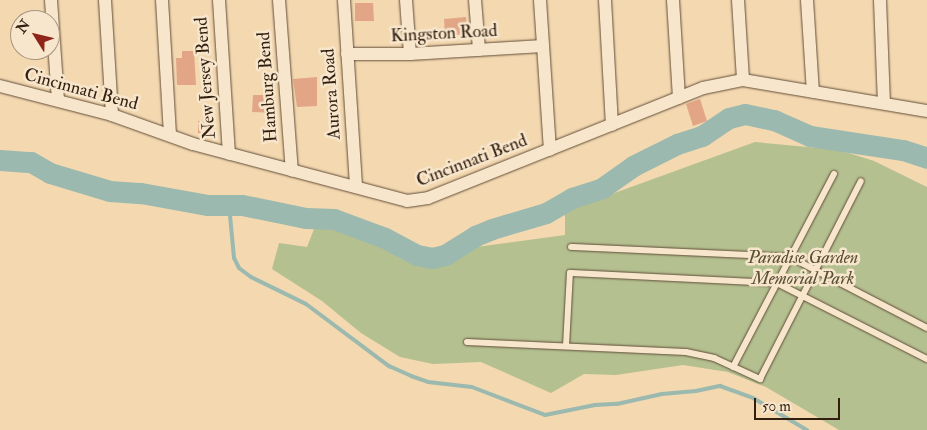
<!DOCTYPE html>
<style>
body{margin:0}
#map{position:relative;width:927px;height:430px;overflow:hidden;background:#f3d8b0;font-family:"IM FELL Double Pica",serif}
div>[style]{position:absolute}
.green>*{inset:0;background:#b4c090}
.stream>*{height:4px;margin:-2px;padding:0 2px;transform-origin:2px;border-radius:2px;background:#9bb9af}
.river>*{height:21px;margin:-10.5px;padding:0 10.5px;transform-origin:10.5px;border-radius:10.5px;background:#9bb9af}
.building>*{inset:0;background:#e2a686}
.roads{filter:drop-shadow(0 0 1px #624d38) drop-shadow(0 0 1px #624d38)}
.lane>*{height:6px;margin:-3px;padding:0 3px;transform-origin:3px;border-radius:3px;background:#f7e6cc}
.street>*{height:12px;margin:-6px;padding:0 6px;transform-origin:6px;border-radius:6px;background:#f7e6cc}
span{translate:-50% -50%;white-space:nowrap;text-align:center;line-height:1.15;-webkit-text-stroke:5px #f7e6cc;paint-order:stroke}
.street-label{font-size:18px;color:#321f10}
.park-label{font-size:18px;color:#594f36;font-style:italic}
.north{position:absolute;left:10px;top:10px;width:50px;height:50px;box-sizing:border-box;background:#f7e6cc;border:1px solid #a89681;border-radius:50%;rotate:306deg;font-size:14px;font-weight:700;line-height:20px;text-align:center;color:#321f10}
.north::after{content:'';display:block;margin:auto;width:18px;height:22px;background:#8f2418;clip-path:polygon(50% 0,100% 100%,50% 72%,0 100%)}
.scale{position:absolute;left:754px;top:398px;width:86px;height:22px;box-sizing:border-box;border:2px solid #321f10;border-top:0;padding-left:6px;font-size:15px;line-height:18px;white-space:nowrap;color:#321f10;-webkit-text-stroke:4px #f7e6cc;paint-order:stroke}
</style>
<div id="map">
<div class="green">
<i style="clip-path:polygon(755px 142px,839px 150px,874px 161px,927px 187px,927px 430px,839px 430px,766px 387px,728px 372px,683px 365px,616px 375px,584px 374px,551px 393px,481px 362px,433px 364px,400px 357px,361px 333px,322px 301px,272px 269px,279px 243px,307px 247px,316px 224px,367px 234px,392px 242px,427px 266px,443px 265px,476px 247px,565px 235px,565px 211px)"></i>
</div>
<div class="stream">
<i style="left:229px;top:205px;width:53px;rotate:84.6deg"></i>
<i style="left:234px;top:258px;width:11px;rotate:63deg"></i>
<i style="left:239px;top:268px;width:15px;rotate:37deg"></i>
<i style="left:251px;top:277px;width:61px;rotate:26.1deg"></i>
<i style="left:306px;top:304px;width:104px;rotate:36.8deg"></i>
<i style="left:389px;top:366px;width:24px;rotate:24deg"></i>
<i style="left:411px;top:376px;width:18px;rotate:19deg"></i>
<i style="left:428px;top:382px;width:44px;rotate:6.5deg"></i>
<i style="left:472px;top:387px;width:78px;rotate:21deg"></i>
<i style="left:545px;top:415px;width:51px;rotate:-11.3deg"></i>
<i style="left:595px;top:405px;width:22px;rotate:-3deg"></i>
<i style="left:617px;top:404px;width:46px;rotate:-12.5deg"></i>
<i style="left:662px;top:394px;width:34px;rotate:-5deg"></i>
<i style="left:696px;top:391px;width:25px;rotate:-12deg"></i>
<i style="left:720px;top:386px;width:35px;rotate:20deg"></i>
<i style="left:753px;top:398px;width:63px;rotate:30.7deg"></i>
</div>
<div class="river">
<i style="left:0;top:160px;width:31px;rotate:4deg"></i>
<i style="left:31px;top:162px;width:22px;rotate:30deg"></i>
<i style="left:50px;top:173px;width:63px;rotate:16.7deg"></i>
<i style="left:110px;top:191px;width:31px;rotate:4deg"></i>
<i style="left:141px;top:193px;width:68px;rotate:10.2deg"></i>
<i style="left:208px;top:205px;width:34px"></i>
<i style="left:242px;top:205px;width:65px;rotate:11.5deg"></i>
<i style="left:306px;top:218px;width:28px;rotate:2deg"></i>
<i style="left:334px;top:219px;width:54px;rotate:20.4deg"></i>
<i style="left:385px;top:238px;width:36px;rotate:28deg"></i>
<i style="left:417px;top:255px;width:15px;rotate:11deg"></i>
<i style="left:432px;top:258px;width:13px;rotate:-13deg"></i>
<i style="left:445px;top:255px;width:36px;rotate:-32deg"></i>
<i style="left:475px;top:236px;width:18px;rotate:-22deg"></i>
<i style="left:492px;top:229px;width:56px;rotate:-16.5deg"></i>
<i style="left:546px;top:213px;width:30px;rotate:-30deg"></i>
<i style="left:572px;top:198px;width:32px;rotate:-18deg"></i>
<i style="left:602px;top:188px;width:38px;rotate:-35deg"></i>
<i style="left:633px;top:166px;width:49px;rotate:-26.6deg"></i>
<i style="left:677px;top:144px;width:26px;rotate:-18deg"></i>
<i style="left:702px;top:136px;width:32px;rotate:-34deg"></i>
<i style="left:729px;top:118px;width:16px;rotate:-14deg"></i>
<i style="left:745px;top:114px;width:30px;rotate:12deg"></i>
<i style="left:774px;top:120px;width:39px;rotate:24deg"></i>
<i style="left:810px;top:136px;width:94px;rotate:8.6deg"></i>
<i style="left:903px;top:150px;width:25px;rotate:18deg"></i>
</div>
<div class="building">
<i style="clip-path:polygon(355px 3px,373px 3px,374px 21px,355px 21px)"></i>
<i style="clip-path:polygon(466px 17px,467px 34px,445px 36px,444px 19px)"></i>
<i style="clip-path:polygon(182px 51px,194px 51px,196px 85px,177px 85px,176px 58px,182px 58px)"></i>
<i style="clip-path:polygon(317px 77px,317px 106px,297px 107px,293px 79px)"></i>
<i style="clip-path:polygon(253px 95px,275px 95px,275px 113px,252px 112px)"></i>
<i style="clip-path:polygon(700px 99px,707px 121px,693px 126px,686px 104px)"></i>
<i style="clip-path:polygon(198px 121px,215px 121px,215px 133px,198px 133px)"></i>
</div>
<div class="roads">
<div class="lane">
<i style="left:571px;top:247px;width:219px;rotate:2.6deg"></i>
<i style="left:790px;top:257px;width:154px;rotate:27.4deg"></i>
<i style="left:467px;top:342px;width:219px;rotate:2.6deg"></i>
<i style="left:686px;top:352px;width:29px;rotate:12deg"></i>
<i style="left:714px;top:358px;width:51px;rotate:24.5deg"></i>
<i style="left:760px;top:379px;width:222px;rotate:-63deg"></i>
<i style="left:566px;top:346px;width:73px;rotate:-86.9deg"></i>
<i style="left:570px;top:273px;width:207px;rotate:2.8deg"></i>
<i style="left:777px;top:283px;width:168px;rotate:26.9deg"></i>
<i style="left:733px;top:367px;width:218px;rotate:-62.4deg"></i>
</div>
<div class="street">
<i style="left:51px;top:0;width:100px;rotate:86deg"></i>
<i style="left:105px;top:0;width:115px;rotate:86.5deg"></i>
<i style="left:162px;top:0;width:135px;rotate:86.6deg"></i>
<i style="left:219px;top:0;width:154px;rotate:86.3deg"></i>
<i style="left:279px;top:0;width:171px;rotate:85.7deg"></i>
<i style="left:344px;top:0;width:186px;rotate:86.3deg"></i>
<i style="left:406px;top:0;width:54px;rotate:85.8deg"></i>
<i style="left:475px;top:0;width:50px;rotate:85.4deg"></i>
<i style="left:540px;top:0;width:150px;rotate:86.2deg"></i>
<i style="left:605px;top:0;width:125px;rotate:86.8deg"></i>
<i style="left:673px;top:0;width:98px;rotate:86.5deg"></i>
<i style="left:738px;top:0;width:80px;rotate:86.4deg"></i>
<i style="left:807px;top:0;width:92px;rotate:86.3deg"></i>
<i style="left:880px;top:0;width:103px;rotate:87.8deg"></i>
<i style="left:347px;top:54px;width:63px"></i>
<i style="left:410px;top:54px;width:133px;rotate:-3.4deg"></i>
<i style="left:0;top:86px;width:116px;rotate:14.5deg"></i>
<i style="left:112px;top:115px;width:86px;rotate:19.7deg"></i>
<i style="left:193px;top:144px;width:221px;rotate:14.9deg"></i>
<i style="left:407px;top:201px;width:21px;rotate:-8deg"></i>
<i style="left:428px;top:198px;width:296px;rotate:-21.8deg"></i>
<i style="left:703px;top:88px;width:41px;rotate:-11.3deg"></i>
<i style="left:743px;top:80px;width:187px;rotate:9.6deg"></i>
</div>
</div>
<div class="street-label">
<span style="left:444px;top:34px;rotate:-3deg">Kingston Road</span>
<span style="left:206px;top:78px;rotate:-94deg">New Jersey Bend</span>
<span style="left:268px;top:87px;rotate:-94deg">Hamburg Bend</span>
<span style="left:81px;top:90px;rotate:15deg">Cincinnati Bend</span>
<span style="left:332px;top:94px;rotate:-94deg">Aurora Road</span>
<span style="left:472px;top:161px;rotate:-21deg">Cincinnati Bend</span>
</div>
<div class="park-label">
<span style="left:803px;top:269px">Paradise Garden<br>Memorial Park</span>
</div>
<div class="north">N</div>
<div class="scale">50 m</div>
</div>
